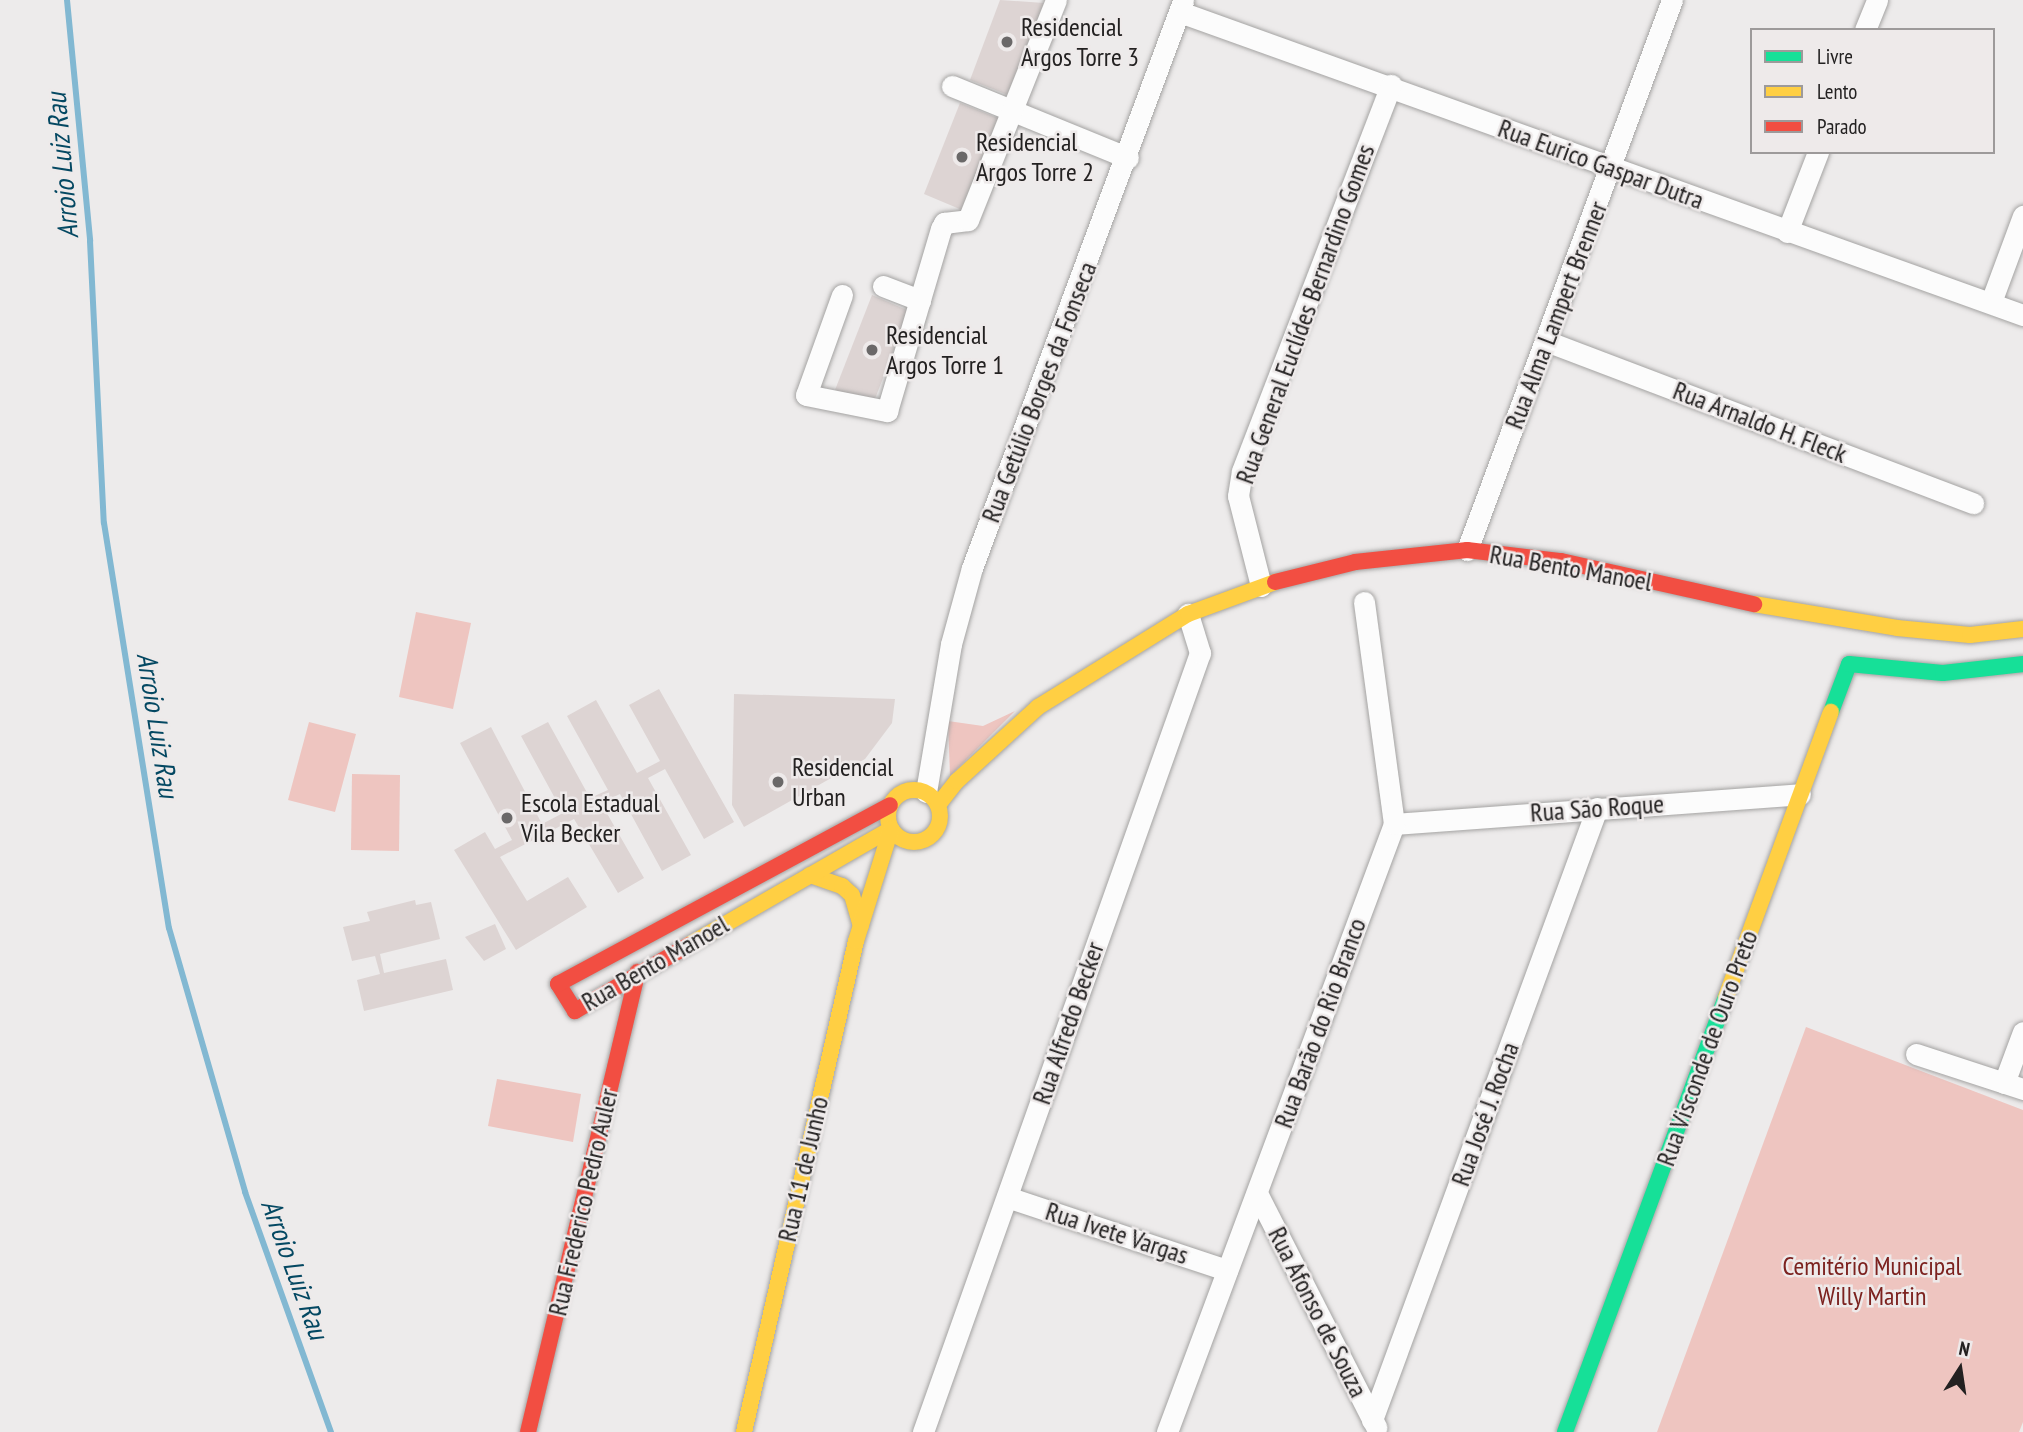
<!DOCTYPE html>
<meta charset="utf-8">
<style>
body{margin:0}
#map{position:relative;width:2023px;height:1432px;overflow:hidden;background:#edebeb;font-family:"PT Sans Narrow",sans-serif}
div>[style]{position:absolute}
.green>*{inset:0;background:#eec5c0}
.stream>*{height:6px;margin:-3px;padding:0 3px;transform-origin:3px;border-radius:3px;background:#82b8d2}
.building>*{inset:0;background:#ddd4d3}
.roads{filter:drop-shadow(0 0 2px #a4a3a2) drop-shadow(0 0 2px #a4a3a2)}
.street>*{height:21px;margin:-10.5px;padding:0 10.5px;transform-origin:10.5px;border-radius:10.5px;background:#fcfcfc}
.fast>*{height:16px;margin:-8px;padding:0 8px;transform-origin:8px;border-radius:8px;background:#16e098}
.slow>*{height:16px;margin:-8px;padding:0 8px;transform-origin:8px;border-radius:8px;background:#ffcf43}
.slow>.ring{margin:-8px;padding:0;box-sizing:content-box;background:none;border:16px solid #ffcf43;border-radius:50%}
.jam>*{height:16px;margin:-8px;padding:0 8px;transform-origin:8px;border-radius:8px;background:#f24e42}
.dots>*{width:19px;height:19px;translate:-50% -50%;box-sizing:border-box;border:4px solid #eeeaea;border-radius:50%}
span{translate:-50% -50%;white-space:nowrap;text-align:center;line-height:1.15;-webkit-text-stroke:5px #eeeaea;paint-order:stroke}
.poi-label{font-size:26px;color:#232121}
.left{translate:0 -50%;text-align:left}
.street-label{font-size:26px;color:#232121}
.park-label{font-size:26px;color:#7c221f}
.water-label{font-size:28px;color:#044862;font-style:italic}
.legend{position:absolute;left:1750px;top:28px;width:245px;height:126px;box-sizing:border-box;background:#eeeaea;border:2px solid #9d9a9a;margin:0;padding:9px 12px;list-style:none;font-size:21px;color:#232121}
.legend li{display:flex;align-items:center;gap:14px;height:35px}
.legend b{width:35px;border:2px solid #9d9a9a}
.north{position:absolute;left:1925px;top:1334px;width:70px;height:70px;-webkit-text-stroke:5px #eeeaea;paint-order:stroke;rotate:12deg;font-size:19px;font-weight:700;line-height:28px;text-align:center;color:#232121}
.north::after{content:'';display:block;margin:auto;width:24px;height:32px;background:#232121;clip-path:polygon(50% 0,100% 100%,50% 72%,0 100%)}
</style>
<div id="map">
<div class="green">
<i style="clip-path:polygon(416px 612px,471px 623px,453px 709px,399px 697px)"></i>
<i style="clip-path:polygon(1015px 711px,950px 776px,948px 721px,983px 726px)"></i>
<i style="clip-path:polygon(309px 722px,356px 734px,335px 812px,288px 800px)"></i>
<i style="clip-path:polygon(352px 774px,400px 775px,399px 851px,351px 850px)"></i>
<i style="clip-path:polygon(1806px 1027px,2023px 1110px,2023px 1422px,2019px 1432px,1657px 1432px)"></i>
<i style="clip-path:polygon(497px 1079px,581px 1094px,573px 1142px,488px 1126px)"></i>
</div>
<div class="stream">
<i style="left:67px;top:0;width:242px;rotate:84.5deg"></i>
<i style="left:90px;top:241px;width:282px;rotate:87.2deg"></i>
<i style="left:104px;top:523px;width:410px;rotate:80.9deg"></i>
<i style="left:169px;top:928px;width:275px;rotate:73.9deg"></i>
<i style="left:245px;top:1192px;width:255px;rotate:70.3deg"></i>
</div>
<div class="building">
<i style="clip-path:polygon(1000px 0,1044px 3px,1008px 95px,970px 80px)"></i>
<i style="clip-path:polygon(960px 103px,1003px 120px,962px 210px,924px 194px)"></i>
<i style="clip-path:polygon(872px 295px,909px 311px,873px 404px,835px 390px)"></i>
<i style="clip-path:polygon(659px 689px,734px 822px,704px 839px,665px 769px,648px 778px,691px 855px,662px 871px,620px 794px,601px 803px,644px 878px,618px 893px,574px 819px,500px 857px,527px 901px,568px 877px,587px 907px,516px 950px,454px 850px,485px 832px,495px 849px,512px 840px,460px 743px,491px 727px,542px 824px,563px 813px,521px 736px,548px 722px,590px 798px,608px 790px,567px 716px,596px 700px,637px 773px,660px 761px,629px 705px)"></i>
<i style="clip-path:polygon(734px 694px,895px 699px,892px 723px,865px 759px,744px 827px,732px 805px)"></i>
<i style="clip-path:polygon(415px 900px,416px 905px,431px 902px,440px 939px,380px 954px,384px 973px,446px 959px,453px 990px,364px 1011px,357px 980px,380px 974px,375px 956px,352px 961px,343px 927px,370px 921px,367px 912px)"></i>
<i style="clip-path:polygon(495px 924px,506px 949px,484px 961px,465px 937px)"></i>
</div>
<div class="roads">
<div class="street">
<i style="left:1180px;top:12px;width:896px;rotate:19.77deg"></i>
<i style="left:1865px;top:30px;width:32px;rotate:-68deg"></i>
<i style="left:952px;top:86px;width:190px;rotate:22.2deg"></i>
<i style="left:1787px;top:232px;width:86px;rotate:-68.8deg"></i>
<i style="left:883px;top:286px;width:40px;rotate:21deg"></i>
<i style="left:842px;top:295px;width:106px;rotate:109.8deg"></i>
<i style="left:806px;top:395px;width:83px;rotate:11.2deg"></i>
<i style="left:887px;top:411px;width:190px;rotate:-73.5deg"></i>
<i style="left:941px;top:229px;width:7px;rotate:-63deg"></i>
<i style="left:944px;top:223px;width:24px;rotate:-7deg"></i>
<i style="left:968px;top:220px;width:237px;rotate:-68.2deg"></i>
<i style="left:1991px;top:302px;width:92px;rotate:-69.6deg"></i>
<i style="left:1546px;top:341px;width:457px;rotate:20.8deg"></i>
<i style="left:1467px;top:550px;width:587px;rotate:-69.56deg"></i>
<i style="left:1261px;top:586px;width:93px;rotate:-104.3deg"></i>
<i style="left:1238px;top:496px;width:25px;rotate:-81deg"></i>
<i style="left:1242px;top:471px;width:414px;rotate:-68.9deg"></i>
<i style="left:926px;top:792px;width:150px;rotate:-80.4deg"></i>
<i style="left:951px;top:644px;width:79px;rotate:-74.6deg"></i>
<i style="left:972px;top:568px;width:605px;rotate:-69.59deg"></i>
<i style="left:1394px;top:824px;width:407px;rotate:-4.2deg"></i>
<i style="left:1916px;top:1054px;width:113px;rotate:18.1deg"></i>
<i style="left:2004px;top:1083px;width:54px;rotate:-69.6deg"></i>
<i style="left:1257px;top:1193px;width:263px;rotate:63deg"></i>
<i style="left:1007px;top:1197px;width:232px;rotate:18.4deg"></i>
<i style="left:1372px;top:1420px;width:652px;rotate:-69.81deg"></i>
<i style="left:923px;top:1432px;width:827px;rotate:-70.43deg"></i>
<i style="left:1200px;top:653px;width:41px;rotate:-107.1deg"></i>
<i style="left:1167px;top:1432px;width:649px;rotate:-69.53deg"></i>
<i style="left:1394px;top:824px;width:224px;rotate:-97.7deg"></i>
</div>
<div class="fast">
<i style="left:1831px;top:712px;width:51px;rotate:-69.4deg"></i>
<i style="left:1849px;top:664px;width:94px;rotate:5.5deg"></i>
<i style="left:1943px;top:673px;width:81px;rotate:-6.4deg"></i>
<i style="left:1565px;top:1432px;width:464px;rotate:-69.7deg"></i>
</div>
<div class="slow">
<i style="left:1754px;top:604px;width:145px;rotate:9.5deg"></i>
<i style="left:1897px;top:628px;width:73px;rotate:5.5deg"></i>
<i style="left:1970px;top:635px;width:53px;rotate:-6.5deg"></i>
<i class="ring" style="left:888px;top:790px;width:36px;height:36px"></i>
<i style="left:938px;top:805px;width:31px;rotate:-52deg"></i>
<i style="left:957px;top:781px;width:110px;rotate:-42.4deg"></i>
<i style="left:1038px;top:707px;width:176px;rotate:-31.8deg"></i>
<i style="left:1188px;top:614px;width:93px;rotate:-20.2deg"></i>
<i style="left:810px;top:875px;width:34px;rotate:19deg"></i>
<i style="left:842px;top:886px;width:13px;rotate:42deg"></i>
<i style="left:852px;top:895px;width:32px;rotate:74deg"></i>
<i style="left:689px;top:945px;width:233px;rotate:-29.9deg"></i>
<i style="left:1726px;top:997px;width:304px;rotate:-69.8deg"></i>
<i style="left:744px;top:1432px;width:504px;rotate:-77.15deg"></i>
<i style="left:856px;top:941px;width:117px;rotate:-72.6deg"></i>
</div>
<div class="jam">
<i style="left:1275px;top:582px;width:82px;rotate:-14deg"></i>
<i style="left:1355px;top:562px;width:113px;rotate:-6.1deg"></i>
<i style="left:1467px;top:550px;width:95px;rotate:6.7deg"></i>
<i style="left:1561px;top:561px;width:198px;rotate:12.6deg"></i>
<i style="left:689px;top:945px;width:132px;rotate:149.9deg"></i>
<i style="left:575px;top:1011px;width:32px;rotate:-122deg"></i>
<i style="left:558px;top:984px;width:377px;rotate:-28.3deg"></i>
<i style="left:528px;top:1432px;width:473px;rotate:-76.6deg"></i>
</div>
</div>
<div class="dots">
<i style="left:1007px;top:42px;background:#6a6868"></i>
<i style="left:962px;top:157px;background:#6a6868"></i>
<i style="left:872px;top:350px;background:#6a6868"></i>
<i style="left:778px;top:782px;background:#6a6868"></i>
<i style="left:507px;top:818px;background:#6a6868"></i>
</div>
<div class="poi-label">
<span class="left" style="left:1021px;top:42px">Residencial<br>Argos Torre 3</span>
<span class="left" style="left:976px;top:157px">Residencial<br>Argos Torre 2</span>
<span class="left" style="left:886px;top:350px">Residencial<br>Argos Torre 1</span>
<span class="left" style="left:792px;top:782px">Residencial<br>Urban</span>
<span class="left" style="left:521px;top:818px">Escola Estadual<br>Vila Becker</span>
</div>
<div class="street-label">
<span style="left:1601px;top:164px;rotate:20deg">Rua Eurico Gaspar Dutra</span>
<span style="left:1305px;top:314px;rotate:-70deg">Rua General Euclídes Bernardino Gomes</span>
<span style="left:1556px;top:315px;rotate:-69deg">Rua Alma Lampert Brenner</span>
<span style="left:1039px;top:392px;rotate:-69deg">Rua Getúlio Borges da Fonseca</span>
<span style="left:1760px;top:422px;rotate:21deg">Rua Arnaldo H. Fleck</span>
<span style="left:1571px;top:568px;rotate:10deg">Rua Bento Manoel</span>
<span style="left:1597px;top:808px;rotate:-4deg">Rua São Roque</span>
<span style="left:655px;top:963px;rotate:-30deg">Rua Bento Manoel</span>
<span style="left:1068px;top:1023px;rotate:-71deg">Rua Alfredo Becker</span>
<span style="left:1320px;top:1023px;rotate:-70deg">Rua Barão do Rio Branco</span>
<span style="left:1707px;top:1048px;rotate:-70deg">Rua Visconde de Ouro Preto</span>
<span style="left:1485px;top:1114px;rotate:-70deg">Rua José J. Rocha</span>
<span style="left:803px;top:1169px;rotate:-77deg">Rua 11 de Junho</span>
<span style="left:583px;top:1202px;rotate:-77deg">Rua Frederico Pedro Auler</span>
<span style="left:1117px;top:1233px;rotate:18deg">Rua Ivete Vargas</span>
<span style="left:1318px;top:1312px;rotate:63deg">Rua Afonso de Souza</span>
</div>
<div class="park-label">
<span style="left:1872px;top:1281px">Cemitério Municipal<br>Willy Martin</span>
</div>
<div class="water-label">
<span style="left:62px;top:166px;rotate:-95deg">Arroio Luiz Rau</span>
<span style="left:158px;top:725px;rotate:81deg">Arroio Luiz Rau</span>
<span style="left:295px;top:1269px;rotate:70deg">Arroio Luiz Rau</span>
</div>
<ul class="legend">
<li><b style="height:9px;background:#16e098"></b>Livre</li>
<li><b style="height:9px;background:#ffcf43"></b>Lento</li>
<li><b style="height:9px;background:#f24e42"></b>Parado</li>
</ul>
<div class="north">N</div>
</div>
